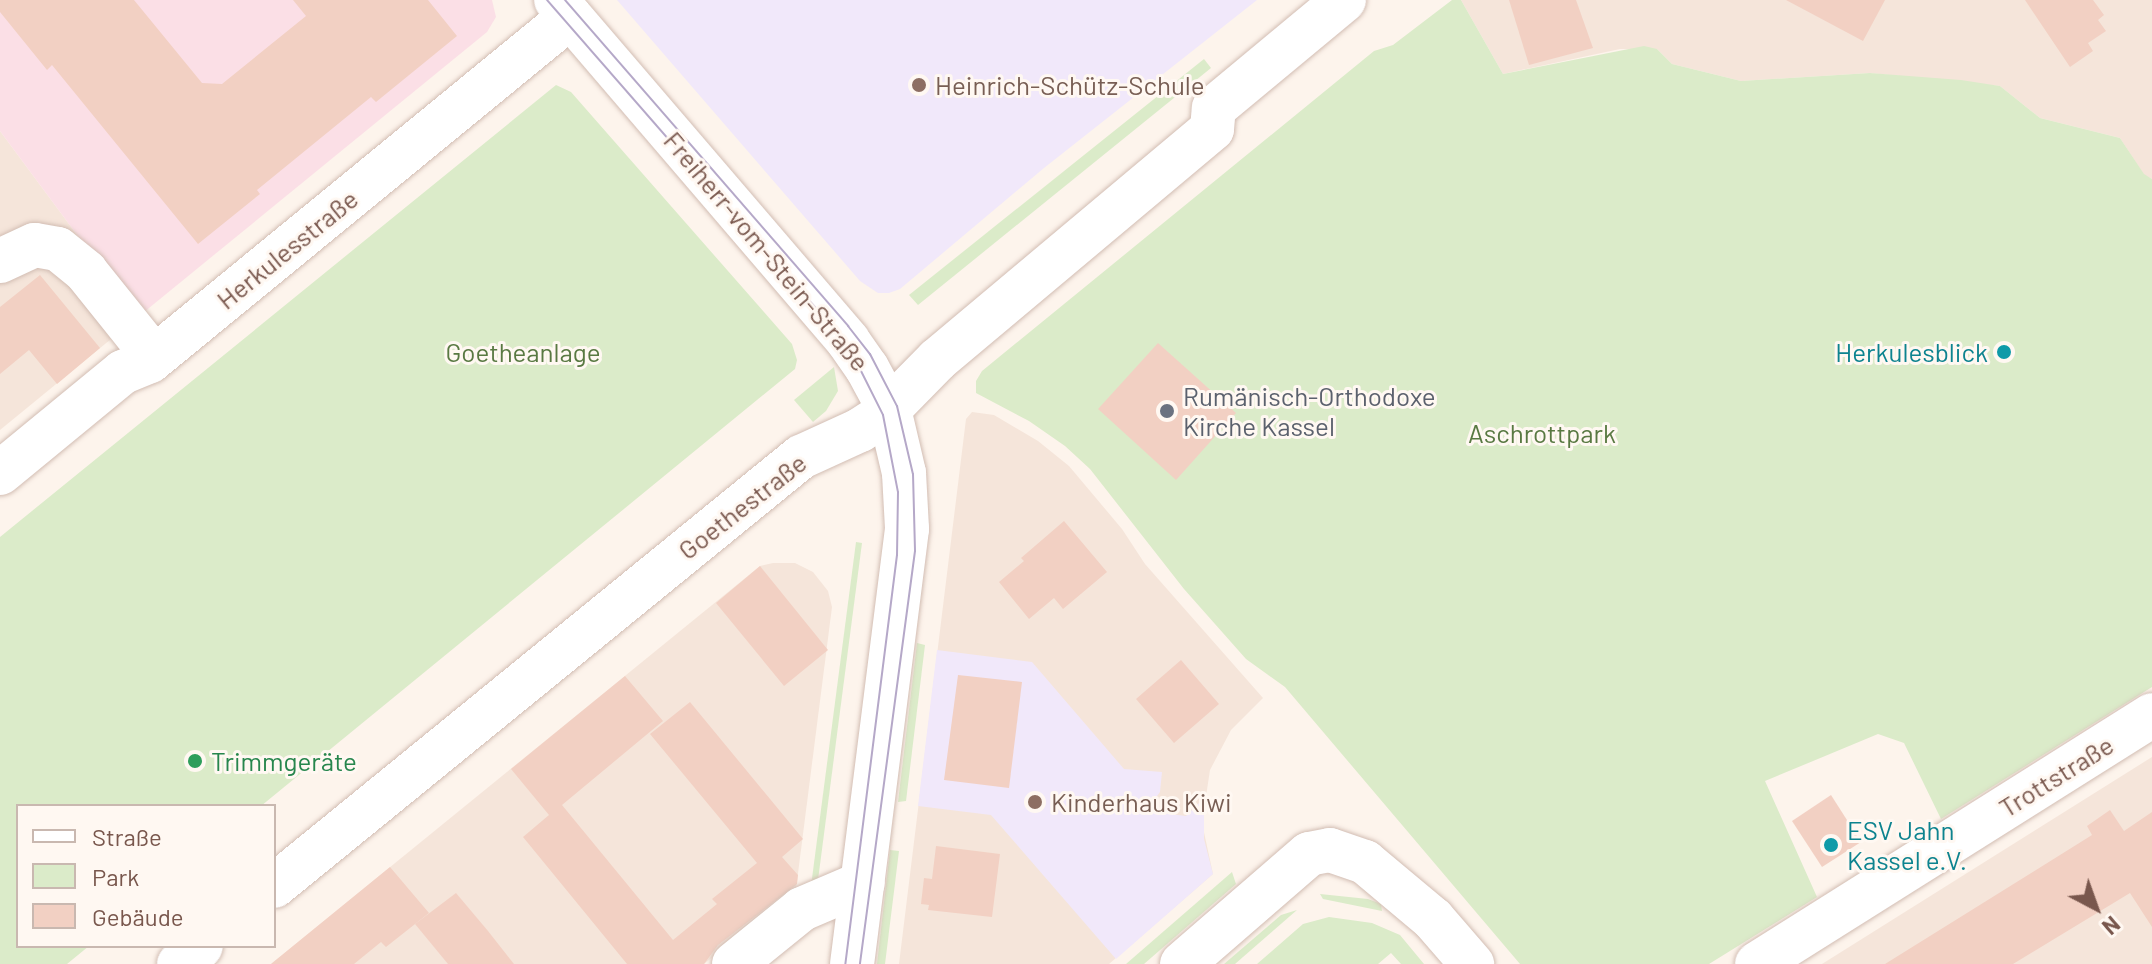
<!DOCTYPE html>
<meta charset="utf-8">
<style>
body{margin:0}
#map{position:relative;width:2152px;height:964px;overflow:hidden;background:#fdf4ec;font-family:Barlow,sans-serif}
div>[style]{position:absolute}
.residential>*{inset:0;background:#f5e5da}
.education>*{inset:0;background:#f1e8fa}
.medical>*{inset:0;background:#fbdfe6}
.green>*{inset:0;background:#dbebc9}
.building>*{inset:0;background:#f2d0c3}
.roads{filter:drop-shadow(0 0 2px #d2bdb3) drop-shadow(0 0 2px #d2bdb3)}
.minor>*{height:44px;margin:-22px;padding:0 22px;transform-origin:22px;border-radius:22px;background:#fff}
.tram>*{height:2px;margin:-1px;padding:0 1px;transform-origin:1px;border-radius:1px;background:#b5a8c8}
.dots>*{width:22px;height:22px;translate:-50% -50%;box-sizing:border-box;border:4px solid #fff8f2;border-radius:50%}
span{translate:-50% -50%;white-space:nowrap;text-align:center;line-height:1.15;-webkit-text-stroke:6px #fff8f2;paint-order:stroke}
.education-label{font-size:26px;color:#785e54}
.left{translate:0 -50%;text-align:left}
.street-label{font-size:26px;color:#79574d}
.park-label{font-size:26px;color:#597942}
.culture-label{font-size:26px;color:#0d838f}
.right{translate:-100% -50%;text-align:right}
.worship-label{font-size:26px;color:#5b616d}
.leisure-label{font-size:26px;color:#27864d}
.legend{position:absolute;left:16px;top:804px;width:260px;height:144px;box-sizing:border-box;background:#fff8f2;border:2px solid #c9b8b0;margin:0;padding:10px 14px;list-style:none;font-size:24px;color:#79574d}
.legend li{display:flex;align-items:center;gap:16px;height:40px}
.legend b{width:40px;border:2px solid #c9b8b0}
.north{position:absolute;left:2056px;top:868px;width:80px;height:80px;-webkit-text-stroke:6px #fff8f2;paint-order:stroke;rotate:139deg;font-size:22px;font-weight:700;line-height:32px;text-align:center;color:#79574d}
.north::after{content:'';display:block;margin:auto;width:28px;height:36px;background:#79574d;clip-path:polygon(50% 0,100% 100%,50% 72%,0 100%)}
</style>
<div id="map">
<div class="residential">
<i style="clip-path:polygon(1461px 0,2152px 0,2152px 179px,2144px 175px,2120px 138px,2040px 118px,2000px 86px,1870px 73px,1741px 81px,1672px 64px,1657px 49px,1620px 49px,1503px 74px)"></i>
<i style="clip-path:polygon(0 131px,138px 317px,0 430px)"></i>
<i style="clip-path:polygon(972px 412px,994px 415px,1038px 441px,1069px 466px,1122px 529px,1145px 564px,1263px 698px,1231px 730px,1210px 770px,1202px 823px,1213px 874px,1109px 964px,899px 964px,966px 419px)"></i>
<i style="clip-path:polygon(773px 563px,795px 563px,813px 572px,828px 591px,832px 607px,796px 889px,704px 964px,271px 964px,760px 566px)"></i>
<i style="clip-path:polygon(2152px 757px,2152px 964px,1822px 964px)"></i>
</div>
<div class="education">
<i style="clip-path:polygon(617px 0,1257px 0,1044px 168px,900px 289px,889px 293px,878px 293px,860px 281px)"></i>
<i style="clip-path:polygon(937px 650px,1032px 662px,1124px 769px,1162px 772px,1160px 792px,1146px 811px,1186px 816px,1204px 798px,1204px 839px,1213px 874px,1116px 959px,991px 815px,918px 806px)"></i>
</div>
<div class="medical">
<i style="clip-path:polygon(0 0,492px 0,496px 17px,487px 32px,138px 317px,0 131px)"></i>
</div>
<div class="green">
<i style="clip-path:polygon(1452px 0,1461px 0,1503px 74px,1644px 46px,1657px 49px,1672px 64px,1741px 81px,1870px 73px,1961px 80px,2000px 86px,2040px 118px,2120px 138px,2144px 174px,2152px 179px,2152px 687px,1941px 819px,1904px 743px,1878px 734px,1765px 781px,1817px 897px,1709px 964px,1520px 964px,1285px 687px,1246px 659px,1184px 589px,1090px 469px,1065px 446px,1029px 421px,976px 393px,976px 381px,982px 371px,1374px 51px,1393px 45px)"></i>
<i style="clip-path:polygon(1204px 59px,1211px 68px,918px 305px,909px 295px)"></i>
<i style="clip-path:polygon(556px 85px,571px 92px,792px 344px,797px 360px,795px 369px,261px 806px,18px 806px,18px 946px,89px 946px,67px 964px,0 964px,0 537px)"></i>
<i style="clip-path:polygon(834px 367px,838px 391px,826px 411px,813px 422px,794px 400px)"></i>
<i style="clip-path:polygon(856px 542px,862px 543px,818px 880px,811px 886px)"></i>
<i style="clip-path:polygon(917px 643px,925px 645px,906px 801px,898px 802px)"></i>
<i style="clip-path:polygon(890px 850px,899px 851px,885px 964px,877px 964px)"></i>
<i style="clip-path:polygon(1232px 872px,1236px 884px,1144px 964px,1126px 964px)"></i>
<i style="clip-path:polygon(1320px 894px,1368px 899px,1381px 904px,1382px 911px,1323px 899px)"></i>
<i style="clip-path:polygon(1297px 910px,1235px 964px,1224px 964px,1281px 915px)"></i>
<i style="clip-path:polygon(1329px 917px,1372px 923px,1400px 935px,1424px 964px,1401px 964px,1391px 953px,1378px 964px,1257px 964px,1303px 924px)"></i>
</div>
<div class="building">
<i style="clip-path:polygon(0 0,134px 0,202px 83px,222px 84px,306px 16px,293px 0,428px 0,457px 36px,376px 102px,371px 97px,257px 190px,260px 194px,198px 244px,52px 65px,47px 70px,0 12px)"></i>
<i style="clip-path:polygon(1509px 0,1576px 0,1593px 48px,1529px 65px)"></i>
<i style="clip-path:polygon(1786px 0,1885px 0,1863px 41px)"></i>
<i style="clip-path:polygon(2025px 0,2093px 0,2104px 15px,2098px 20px,2106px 31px,2088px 43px,2093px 51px,2070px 67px)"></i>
<i style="clip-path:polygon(40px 275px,100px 348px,57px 384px,29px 350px,0 374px,0 307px)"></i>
<i style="clip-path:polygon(1158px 343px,1236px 413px,1176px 480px,1098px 409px)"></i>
<i style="clip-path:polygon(1064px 521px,1107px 572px,1063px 609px,1054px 598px,1029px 619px,999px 582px,1024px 561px,1021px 558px)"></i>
<i style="clip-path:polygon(760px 566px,828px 650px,784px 686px,716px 603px)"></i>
<i style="clip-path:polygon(1181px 660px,1219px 704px,1174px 743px,1136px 699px)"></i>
<i style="clip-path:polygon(958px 675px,1022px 682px,1009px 788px,944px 780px)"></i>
<i style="clip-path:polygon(625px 676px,663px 721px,562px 805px,673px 940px,717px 904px,712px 899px,757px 863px,650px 734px,690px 702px,803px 839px,782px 857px,798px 875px,797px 884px,718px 945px,704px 964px,627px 964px,523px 837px,549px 815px,511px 769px)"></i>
<i style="clip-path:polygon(1831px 795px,1861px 842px,1822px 867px,1792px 821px)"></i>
<i style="clip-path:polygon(2110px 810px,2124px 831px,2152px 812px,2152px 927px,2130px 893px,2013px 964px,1885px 964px,2092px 835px,2087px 826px)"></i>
<i style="clip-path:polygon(936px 846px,1000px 854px,992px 917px,928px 910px,929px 905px,921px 904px,924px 878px,932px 879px)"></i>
<i style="clip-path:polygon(390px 867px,429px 913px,386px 947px,381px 942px,354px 964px,271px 964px)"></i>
<i style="clip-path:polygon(456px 893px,488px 931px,514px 964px,448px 964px,415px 924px)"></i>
</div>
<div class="roads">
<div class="minor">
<i style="left:556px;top:0;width:449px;rotate:49.4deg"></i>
<i style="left:848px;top:341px;width:33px;rotate:55deg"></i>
<i style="left:867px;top:368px;width:47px;rotate:61.8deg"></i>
<i style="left:889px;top:409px;width:66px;rotate:76.8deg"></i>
<i style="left:904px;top:473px;width:56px;rotate:86.9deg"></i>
<i style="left:907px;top:529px;width:438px;rotate:97.2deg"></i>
<i style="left:0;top:261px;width:38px;rotate:-25deg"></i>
<i style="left:35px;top:245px;width:23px;rotate:10deg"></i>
<i style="left:58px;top:249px;width:36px;rotate:39deg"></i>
<i style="left:86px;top:272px;width:109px;rotate:51.3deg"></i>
<i style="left:0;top:473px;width:159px;rotate:-39.4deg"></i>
<i style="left:123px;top:372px;width:29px;rotate:-22deg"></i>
<i style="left:150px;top:361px;width:543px;rotate:-39.32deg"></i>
<i style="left:274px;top:886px;width:680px;rotate:-39.15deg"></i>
<i style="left:801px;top:457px;width:65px;rotate:-24.6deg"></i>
<i style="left:860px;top:430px;width:27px;rotate:-33deg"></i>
<i style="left:883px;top:415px;width:77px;rotate:-45.5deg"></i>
<i style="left:937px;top:360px;width:359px;rotate:-40deg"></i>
<i style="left:1212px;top:129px;width:21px;rotate:-85deg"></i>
<i style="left:1214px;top:108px;width:169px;rotate:-39.7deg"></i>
<i style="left:179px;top:964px;width:28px;rotate:-39deg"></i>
<i style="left:734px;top:964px;width:87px;rotate:-39deg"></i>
<i style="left:802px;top:909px;width:66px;rotate:-23.1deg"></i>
<i style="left:1182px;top:964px;width:168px;rotate:-40.9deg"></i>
<i style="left:1309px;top:854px;width:21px;rotate:-11deg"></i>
<i style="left:1330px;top:850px;width:37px;rotate:19deg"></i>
<i style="left:1365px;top:862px;width:89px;rotate:40deg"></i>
<i style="left:1433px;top:919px;width:60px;rotate:49.1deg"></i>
<i style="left:1757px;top:964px;width:467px;rotate:-32.2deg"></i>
</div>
</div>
<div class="tram">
<i style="left:547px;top:0;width:426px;rotate:48.9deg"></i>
<i style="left:827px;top:321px;width:43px;rotate:52.6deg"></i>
<i style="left:853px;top:355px;width:67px;rotate:63.4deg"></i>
<i style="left:883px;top:415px;width:78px;rotate:79deg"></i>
<i style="left:898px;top:492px;width:63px;rotate:90.9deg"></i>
<i style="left:897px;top:555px;width:412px;rotate:97.2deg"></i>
<i style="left:565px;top:0;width:432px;rotate:49deg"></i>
<i style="left:848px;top:326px;width:36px;rotate:52deg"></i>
<i style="left:870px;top:354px;width:59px;rotate:62.6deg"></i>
<i style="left:897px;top:406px;width:70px;rotate:76.8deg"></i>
<i style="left:913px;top:474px;width:77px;rotate:88.5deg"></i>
<i style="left:915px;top:551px;width:417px;rotate:97.6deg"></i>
</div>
<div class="dots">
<i style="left:919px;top:85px;background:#8d6e63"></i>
<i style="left:2004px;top:352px;background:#0f9aa8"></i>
<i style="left:1167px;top:411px;background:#6b7280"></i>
<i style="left:195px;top:761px;background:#2e9e5b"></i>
<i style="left:1035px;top:802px;background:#8d6e63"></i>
<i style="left:1831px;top:845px;background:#0f9aa8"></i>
</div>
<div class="education-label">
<span class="left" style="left:935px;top:85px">Heinrich-Schütz-Schule</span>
<span class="left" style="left:1051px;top:802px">Kinderhaus Kiwi</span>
</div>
<div class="street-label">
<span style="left:287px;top:249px;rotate:-39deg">Herkulesstraße</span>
<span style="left:767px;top:251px;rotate:50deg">Freiherr-vom-Stein-Straße</span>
<span style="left:742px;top:506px;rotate:-38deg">Goethestraße</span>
<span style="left:2056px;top:776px;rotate:-32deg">Trottstraße</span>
</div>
<div class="park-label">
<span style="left:523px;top:352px">Goetheanlage</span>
<span style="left:1542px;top:433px">Aschrottpark</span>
</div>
<div class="culture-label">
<span class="right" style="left:1988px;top:352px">Herkulesblick</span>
<span class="left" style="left:1847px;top:845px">ESV Jahn<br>Kassel e.V.</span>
</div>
<div class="worship-label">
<span class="left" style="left:1183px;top:411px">Rumänisch-Orthodoxe<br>Kirche Kassel</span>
</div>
<div class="leisure-label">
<span class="left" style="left:211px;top:761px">Trimmgeräte</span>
</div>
<ul class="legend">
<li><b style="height:10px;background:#fff"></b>Straße</li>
<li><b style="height:22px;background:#dbebc9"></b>Park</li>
<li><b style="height:22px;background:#f2d0c3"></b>Gebäude</li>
</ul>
<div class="north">N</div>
</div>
